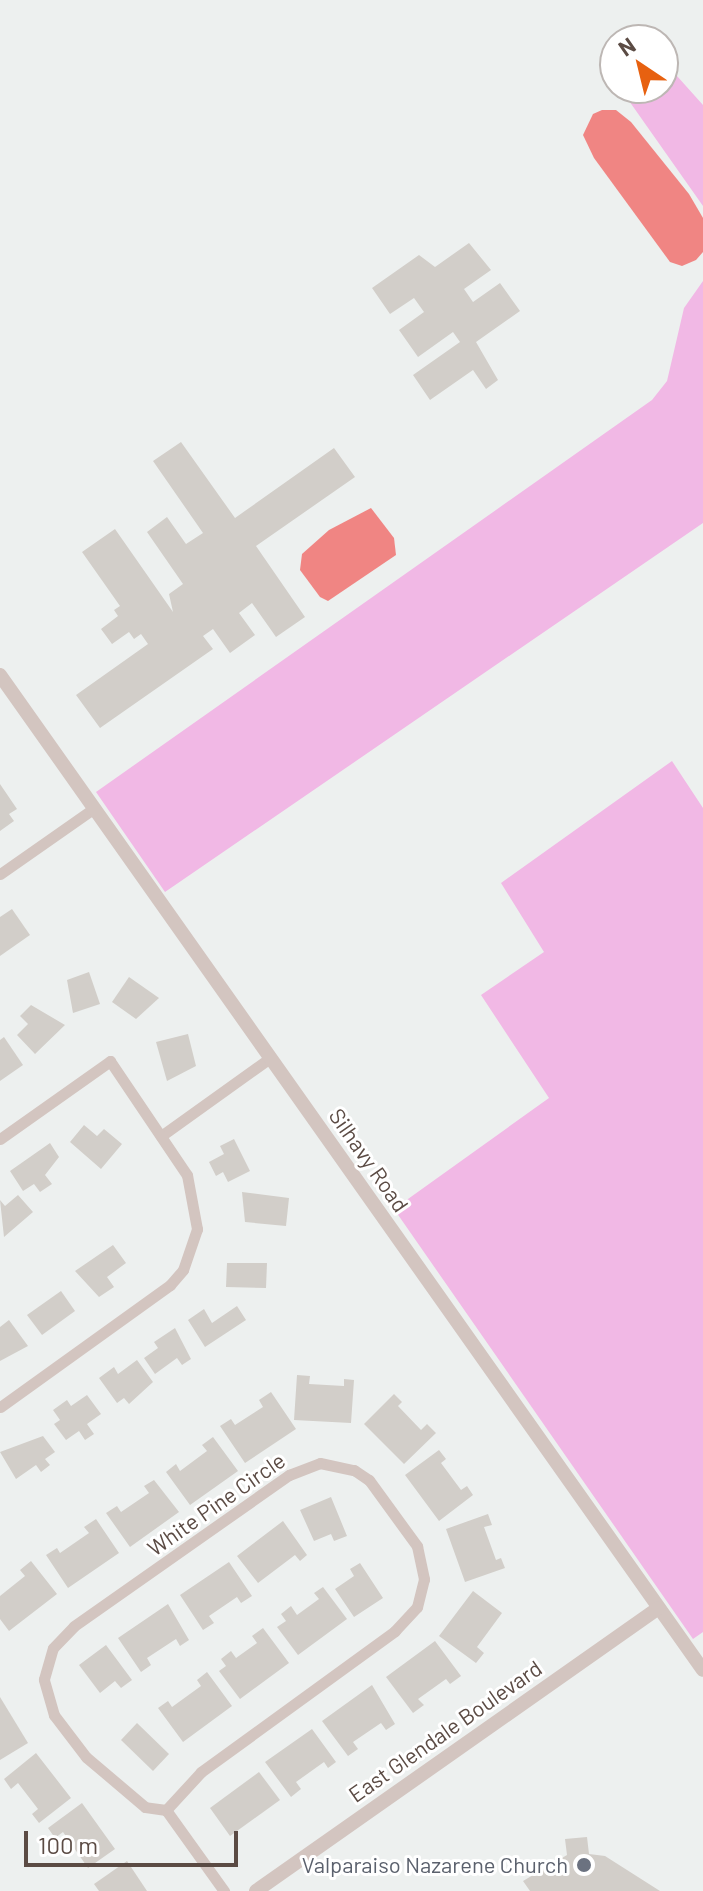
<!DOCTYPE html>
<style>
body{margin:0}
#map{position:relative;width:703px;height:1891px;overflow:hidden;background:#edf0ef;font-family:Barlow,sans-serif}
div>[style]{position:absolute}
.green>*{inset:0;background:#f1b8e5}
.water>*{inset:0;background:#f08583}
.building>*{inset:0;background:#d2cec9}
.minor>*{height:11px;margin:-5.5px;padding:0 5.5px;transform-origin:5.5px;border-radius:5.5px;background:#d3c5c0}
.tertiary>*{height:14px;margin:-7px;padding:0 7px;transform-origin:7px;border-radius:7px;background:#d3c5c0}
.dots>*{width:22px;height:22px;translate:-50% -50%;box-sizing:border-box;border:4px solid #fff;border-radius:50%}
span{translate:-50% -50%;white-space:nowrap;text-align:center;line-height:1.15;-webkit-text-stroke:6px #fff;paint-order:stroke}
.street-label{font-size:22px;color:#5b4b44}
.worship-label{font-size:22px;color:#5b616d}
.right{translate:-100% -50%;text-align:right}
.north{position:absolute;left:599px;top:24px;width:80px;height:80px;box-sizing:border-box;background:#fff;border:2px solid #bdb7b4;border-radius:50%;rotate:325deg;font-size:22px;font-weight:700;line-height:32px;text-align:center;color:#5b4b44}
.north::after{content:'';display:block;margin:auto;width:28px;height:36px;background:#e76110;clip-path:polygon(50% 0,100% 100%,50% 72%,0 100%)}
.scale{position:absolute;left:24px;top:1831px;width:214px;height:36px;box-sizing:border-box;border:4px solid #5b4b44;border-top:0;padding-left:10px;font-size:24px;line-height:28px;white-space:nowrap;color:#5b4b44;-webkit-text-stroke:6px #fff;paint-order:stroke}
</style>
<div id="map">
<div class="green">
<i style="clip-path:polygon(677px 76px,703px 105px,703px 206px,627px 98px,642px 88px,663px 88px,663px 78px)"></i>
<i style="clip-path:polygon(703px 281px,703px 523px,165px 892px,96px 792px,652px 400px,667px 381px,684px 308px)"></i>
<i style="clip-path:polygon(672px 761px,703px 808px,703px 1632px,693px 1639px,394px 1209px,549px 1098px,481px 995px,544px 952px,501px 883px)"></i>
</div>
<div class="water">
<i style="clip-path:polygon(602px 110px,616px 110px,631px 122px,689px 194px,703px 218px,703px 252px,696px 260px,682px 266px,670px 262px,594px 158px,583px 135px,593px 114px)"></i>
<i style="clip-path:polygon(371px 508px,394px 538px,396px 555px,328px 601px,320px 597px,300px 570px,302px 554px,329px 530px)"></i>
</div>
<div class="building">
<i style="clip-path:polygon(469px 243px,491px 270px,464px 289px,473px 302px,500px 283px,520px 311px,476px 342px,498px 380px,486px 389px,473px 370px,430px 400px,413px 375px,460px 342px,453px 332px,418px 357px,399px 330px,424px 312px,414px 298px,390px 314px,372px 288px,419px 255px,435px 267px)"></i>
<i style="clip-path:polygon(181px 442px,235px 518px,334px 448px,355px 477px,256px 546px,305px 617px,276px 637px,252px 603px,239px 613px,255px 635px,230px 653px,213px 629px,203px 636px,213px 649px,100px 728px,76px 695px,148px 644px,141px 634px,134px 639px,129px 632px,112px 644px,101px 629px,118px 616px,114px 610px,120px 606px,82px 552px,115px 529px,173px 612px,169px 594px,183px 584px,147px 532px,167px 517px,186px 544px,203px 533px,153px 461px)"></i>
<i style="clip-path:polygon(0 784px,17px 809px,9px 814px,14px 821px,0 831px)"></i>
<i style="clip-path:polygon(12px 909px,30px 935px,0 956px,0 917px)"></i>
<i style="clip-path:polygon(89px 972px,100px 1004px,73px 1013px,67px 980px)"></i>
<i style="clip-path:polygon(129px 977px,159px 998px,136px 1019px,112px 1002px)"></i>
<i style="clip-path:polygon(31px 1005px,65px 1025px,35px 1054px,17px 1035px,28px 1024px,20px 1016px)"></i>
<i style="clip-path:polygon(188px 1034px,196px 1066px,167px 1081px,156px 1042px)"></i>
<i style="clip-path:polygon(4px 1037px,23px 1065px,0 1081px,0 1040px)"></i>
<i style="clip-path:polygon(84px 1125px,97px 1136px,104px 1129px,122px 1144px,101px 1169px,70px 1142px)"></i>
<i style="clip-path:polygon(234px 1139px,250px 1171px,228px 1182px,223px 1172px,216px 1176px,209px 1162px,224px 1154px,220px 1146px)"></i>
<i style="clip-path:polygon(50px 1143px,59px 1157px,45px 1175px,52px 1184px,40px 1192px,34px 1184px,23px 1191px,10px 1171px)"></i>
<i style="clip-path:polygon(242px 1192px,289px 1198px,286px 1226px,245px 1222px)"></i>
<i style="clip-path:polygon(18px 1195px,33px 1212px,4px 1237px,0 1200px,5px 1206px)"></i>
<i style="clip-path:polygon(113px 1245px,126px 1263px,107px 1277px,114px 1287px,99px 1297px,75px 1271px)"></i>
<i style="clip-path:polygon(227px 1263px,267px 1263px,266px 1288px,226px 1287px)"></i>
<i style="clip-path:polygon(61px 1291px,75px 1311px,42px 1335px,27px 1315px)"></i>
<i style="clip-path:polygon(237px 1306px,246px 1320px,205px 1347px,188px 1320px,204px 1309px,212px 1323px)"></i>
<i style="clip-path:polygon(9px 1320px,28px 1346px,0 1361px,0 1327px)"></i>
<i style="clip-path:polygon(175px 1328px,191px 1359px,182px 1365px,177px 1358px,155px 1374px,144px 1358px,158px 1348px,154px 1342px)"></i>
<i style="clip-path:polygon(137px 1360px,153px 1382px,129px 1404px,124px 1398px,117px 1403px,99px 1378px,114px 1367px,118px 1374px)"></i>
<i style="clip-path:polygon(297px 1375px,310px 1376px,309px 1384px,344px 1386px,344px 1379px,354px 1380px,351px 1423px,294px 1420px)"></i>
<i style="clip-path:polygon(271px 1392px,296px 1429px,245px 1463px,220px 1426px,231px 1419px,235px 1425px,263px 1407px,259px 1400px)"></i>
<i style="clip-path:polygon(394px 1394px,402px 1402px,398px 1406px,421px 1430px,427px 1424px,436px 1433px,404px 1464px,364px 1424px)"></i>
<i style="clip-path:polygon(87px 1395px,101px 1414px,87px 1424px,94px 1434px,85px 1440px,79px 1431px,66px 1440px,54px 1424px,60px 1420px,53px 1410px,67px 1400px,71px 1406px)"></i>
<i style="clip-path:polygon(43px 1436px,55px 1452px,45px 1459px,50px 1465px,41px 1472px,36px 1465px,16px 1479px,0 1452px)"></i>
<i style="clip-path:polygon(213px 1437px,238px 1471px,190px 1505px,166px 1472px,176px 1464px,180px 1471px,207px 1451px,202px 1445px)"></i>
<i style="clip-path:polygon(439px 1450px,446px 1459px,441px 1463px,461px 1490px,467px 1486px,473px 1495px,439px 1521px,405px 1475px)"></i>
<i style="clip-path:polygon(154px 1480px,179px 1512px,130px 1547px,106px 1513px,117px 1506px,121px 1512px,149px 1493px,144px 1486px)"></i>
<i style="clip-path:polygon(331px 1497px,347px 1536px,334px 1541px,331px 1534px,314px 1541px,300px 1510px)"></i>
<i style="clip-path:polygon(488px 1514px,492px 1525px,484px 1527px,496px 1560px,501px 1558px,505px 1568px,465px 1582px,446px 1529px)"></i>
<i style="clip-path:polygon(96px 1519px,119px 1553px,68px 1588px,46px 1555px,57px 1548px,60px 1553px,89px 1533px,84px 1527px)"></i>
<i style="clip-path:polygon(283px 1521px,307px 1555px,300px 1561px,295px 1555px,258px 1583px,237px 1556px)"></i>
<i style="clip-path:polygon(31px 1561px,57px 1594px,9px 1631px,0 1619px,0 1596px,25px 1576px,20px 1570px)"></i>
<i style="clip-path:polygon(229px 1562px,252px 1596px,241px 1603px,237px 1597px,209px 1616px,214px 1623px,203px 1630px,180px 1595px)"></i>
<i style="clip-path:polygon(360px 1563px,383px 1598px,354px 1617px,335px 1589px,354px 1576px,350px 1569px)"></i>
<i style="clip-path:polygon(323px 1587px,347px 1619px,298px 1655px,277px 1627px,286px 1621px,281px 1614px,291px 1606px,297px 1615px,319px 1599px,314px 1593px)"></i>
<i style="clip-path:polygon(473px 1591px,502px 1613px,477px 1647px,484px 1653px,476px 1663px,439px 1636px)"></i>
<i style="clip-path:polygon(168px 1604px,189px 1640px,180px 1646px,176px 1639px,147px 1658px,151px 1665px,141px 1672px,118px 1638px)"></i>
<i style="clip-path:polygon(263px 1628px,289px 1663px,240px 1699px,219px 1671px,226px 1666px,221px 1659px,231px 1651px,236px 1658px,257px 1643px,252px 1636px)"></i>
<i style="clip-path:polygon(435px 1641px,461px 1676px,450px 1684px,446px 1679px,418px 1699px,424px 1705px,413px 1713px,386px 1677px)"></i>
<i style="clip-path:polygon(106px 1645px,132px 1680px,121px 1688px,115px 1681px,100px 1693px,79px 1665px)"></i>
<i style="clip-path:polygon(207px 1672px,232px 1706px,183px 1742px,158px 1708px,168px 1701px,172px 1707px,201px 1686px,197px 1680px)"></i>
<i style="clip-path:polygon(372px 1685px,395px 1724px,386px 1730px,381px 1723px,353px 1742px,358px 1749px,348px 1756px,322px 1721px)"></i>
<i style="clip-path:polygon(0 1697px,28px 1743px,0 1760px)"></i>
<i style="clip-path:polygon(137px 1723px,169px 1754px,153px 1771px,121px 1740px)"></i>
<i style="clip-path:polygon(312px 1729px,336px 1762px,328px 1768px,324px 1762px,296px 1782px,301px 1789px,291px 1797px,265px 1762px)"></i>
<i style="clip-path:polygon(36px 1753px,71px 1798px,39px 1823px,32px 1814px,38px 1809px,18px 1783px,11px 1789px,4px 1779px)"></i>
<i style="clip-path:polygon(259px 1772px,280px 1800px,230px 1836px,210px 1808px)"></i>
<i style="clip-path:polygon(82px 1803px,115px 1849px,88px 1868px,63px 1832px,55px 1838px,48px 1828px)"></i>
<i style="clip-path:polygon(587px 1837px,589px 1854px,605px 1856px,660px 1891px,530px 1891px,523px 1881px,567px 1855px,565px 1839px)"></i>
<i style="clip-path:polygon(127px 1861px,147px 1891px,99px 1891px,94px 1884px)"></i>
</div>
<div class="minor">
<i style="left:0;top:874px;width:113px;rotate:-35deg"></i>
<i style="left:161px;top:1136px;width:134px;rotate:-35.6deg"></i>
<i style="left:0;top:1139px;width:135px;rotate:-35.3deg"></i>
<i style="left:110px;top:1061px;width:138px;rotate:56deg"></i>
<i style="left:187px;top:1175px;width:55px;rotate:79.5deg"></i>
<i style="left:197px;top:1229px;width:43px;rotate:108.9deg"></i>
<i style="left:183px;top:1270px;width:20px;rotate:131deg"></i>
<i style="left:170px;top:1285px;width:209px;rotate:144.3deg"></i>
<i style="left:320px;top:1463px;width:35px;rotate:12deg"></i>
<i style="left:354px;top:1470px;width:18px;rotate:34deg"></i>
<i style="left:369px;top:1480px;width:82px;rotate:54deg"></i>
<i style="left:417px;top:1546px;width:34px;rotate:78deg"></i>
<i style="left:424px;top:1579px;width:29px;rotate:104deg"></i>
<i style="left:417px;top:1607px;width:33px;rotate:133deg"></i>
<i style="left:395px;top:1631px;width:240px;rotate:144deg"></i>
<i style="left:201px;top:1772px;width:52px;rotate:132.6deg"></i>
<i style="left:166px;top:1810px;width:21px;rotate:-172deg"></i>
<i style="left:145px;top:1807px;width:77px;rotate:-139.7deg"></i>
<i style="left:86px;top:1757px;width:53px;rotate:-127.3deg"></i>
<i style="left:54px;top:1715px;width:37px;rotate:-106deg"></i>
<i style="left:44px;top:1679px;width:32px;rotate:-74deg"></i>
<i style="left:53px;top:1648px;width:30px;rotate:-46deg"></i>
<i style="left:74px;top:1626px;width:263px;rotate:-35.1deg"></i>
<i style="left:289px;top:1475px;width:33px;rotate:-21deg"></i>
<i style="left:166px;top:1810px;width:100px;rotate:54.4deg"></i>
</div>
<div class="tertiary">
<i style="left:0;top:675px;width:1218px;rotate:54.76deg"></i>
<i style="left:256px;top:1891px;width:492px;rotate:-35.1deg"></i>
</div>
<div class="dots">
<i style="left:584px;top:1865px;background:#6b7280"></i>
</div>
<div class="street-label">
<span style="left:369px;top:1160px;rotate:55deg">Silhavy Road</span>
<span style="left:216px;top:1504px;rotate:-35deg">White Pine Circle</span>
<span style="left:445px;top:1731px;rotate:-35deg">East Glendale Boulevard</span>
</div>
<div class="worship-label">
<span class="right" style="left:568px;top:1865px">Valparaiso Nazarene Church</span>
</div>
<div class="north">N</div>
<div class="scale">100 m</div>
</div>
